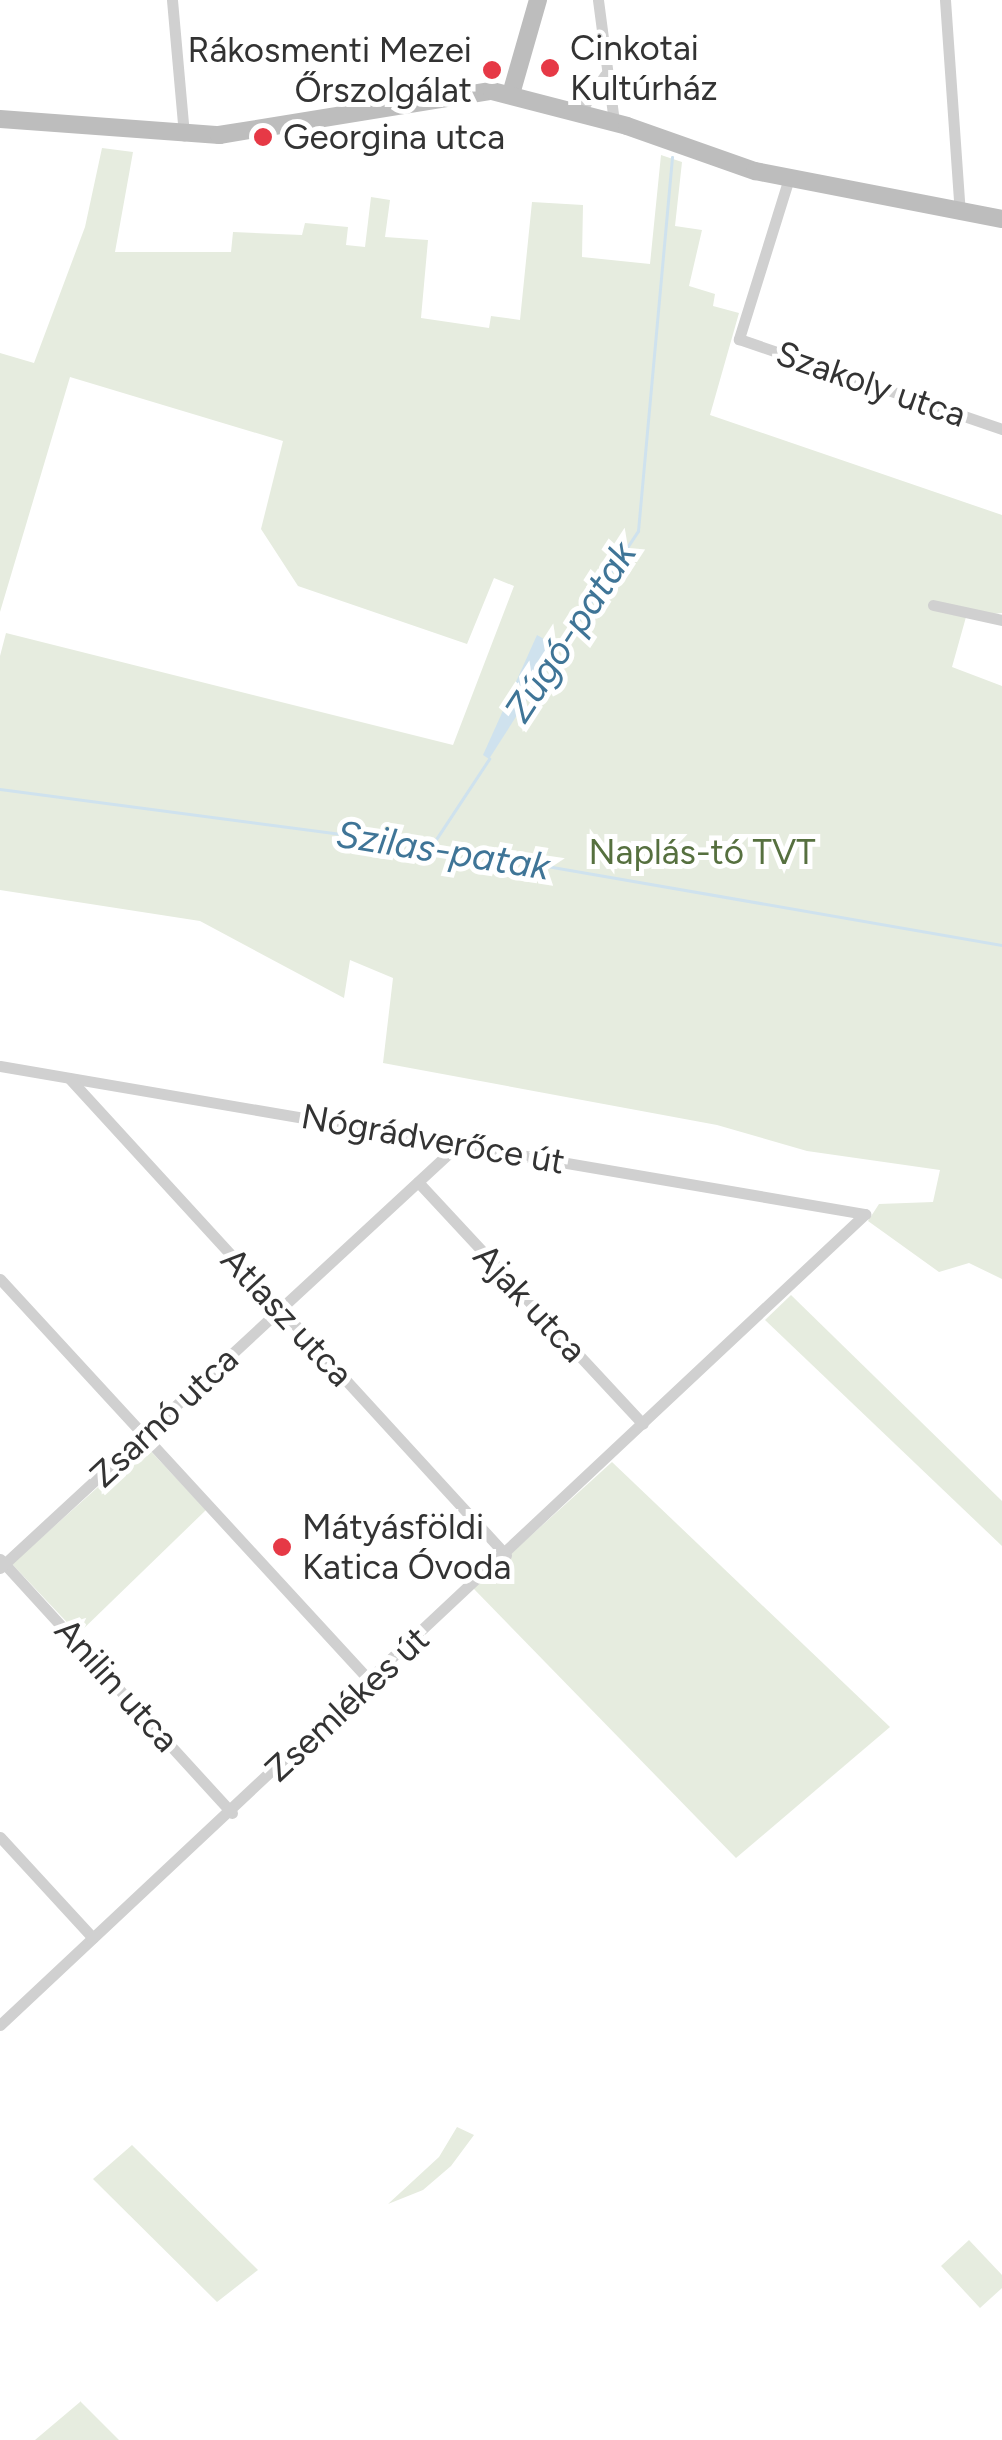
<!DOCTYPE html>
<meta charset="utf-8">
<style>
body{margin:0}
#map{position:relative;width:1002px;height:2440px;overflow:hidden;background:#fff;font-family:Figtree,sans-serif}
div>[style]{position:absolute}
.green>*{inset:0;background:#e6ecdf}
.water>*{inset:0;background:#cfe2ee}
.stream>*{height:2.5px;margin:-1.25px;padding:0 1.25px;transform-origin:1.25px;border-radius:1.25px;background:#cfe2ee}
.street>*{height:11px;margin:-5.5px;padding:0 5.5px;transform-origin:5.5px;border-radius:5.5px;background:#d0d0d0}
.secondary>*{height:18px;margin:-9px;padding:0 9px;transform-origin:9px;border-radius:9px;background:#bdbdbd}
.dots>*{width:28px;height:28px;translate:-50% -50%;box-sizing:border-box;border:5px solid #fff;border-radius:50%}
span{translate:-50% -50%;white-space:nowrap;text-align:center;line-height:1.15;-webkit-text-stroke:10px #fff;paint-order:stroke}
.poi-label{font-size:35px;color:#333}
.left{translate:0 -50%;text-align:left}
.right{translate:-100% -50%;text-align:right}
.street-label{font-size:35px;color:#333}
.park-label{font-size:35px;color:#56703f}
.water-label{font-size:38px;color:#3f7597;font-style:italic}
</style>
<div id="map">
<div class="green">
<i style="clip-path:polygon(102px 148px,133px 152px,115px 252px,231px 252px,233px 232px,302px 235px,305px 223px,348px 227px,346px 245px,365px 247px,371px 197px,390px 200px,385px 237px,428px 240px,421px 318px,489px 328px,491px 316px,520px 320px,532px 202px,583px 205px,582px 257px,650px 264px,661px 155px,682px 162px,675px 226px,702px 230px,689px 286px,715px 294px,713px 306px,739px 313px,710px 415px,1002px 515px,1002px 613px,966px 617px,952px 667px,1002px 686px,1002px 1279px,969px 1263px,939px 1272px,868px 1221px,879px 1204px,933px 1202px,940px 1170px,807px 1151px,717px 1125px,383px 1063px,393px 978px,350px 960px,344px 998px,200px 921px,0 890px,0 656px,6px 633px,453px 745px,514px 586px,494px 578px,467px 644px,298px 586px,261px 529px,283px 441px,70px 377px,0 612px,0 353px,34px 363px,85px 227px)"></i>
<i style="clip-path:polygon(791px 1295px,1002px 1501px,1002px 1546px,765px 1320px)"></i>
<i style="clip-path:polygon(145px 1445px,206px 1510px,78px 1634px,12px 1564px)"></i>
<i style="clip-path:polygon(612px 1462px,890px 1727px,736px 1858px,473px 1588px)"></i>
<i style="clip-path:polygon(457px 2127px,474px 2135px,451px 2166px,423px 2190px,388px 2204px,439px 2157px)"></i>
<i style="clip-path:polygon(132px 2145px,258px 2270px,217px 2302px,93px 2179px)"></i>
<i style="clip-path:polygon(969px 2240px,1002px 2275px,1002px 2288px,980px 2308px,941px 2266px)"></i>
<i style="clip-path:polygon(80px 2401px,119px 2440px,35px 2440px,80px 2402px)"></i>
</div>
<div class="water">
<i style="clip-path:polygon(537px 635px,560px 648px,489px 759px,483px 755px)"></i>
</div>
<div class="stream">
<i style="left:561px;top:647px;width:139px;rotate:-56.4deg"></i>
<i style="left:638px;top:531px;width:375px;rotate:-84.8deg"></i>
<i style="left:0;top:789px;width:436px;rotate:7.5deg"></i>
<i style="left:432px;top:846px;width:579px;rotate:9.85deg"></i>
<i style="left:433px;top:844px;width:102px;rotate:-56.6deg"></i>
</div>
<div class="street">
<i style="left:172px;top:0;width:136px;rotate:84.9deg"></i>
<i style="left:598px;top:0;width:123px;rotate:82.5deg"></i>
<i style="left:945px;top:0;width:214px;rotate:86deg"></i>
<i style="left:579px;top:113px;width:46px;rotate:-55.6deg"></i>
<i style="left:789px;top:178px;width:169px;rotate:107.3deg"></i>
<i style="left:739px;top:339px;width:278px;rotate:18.9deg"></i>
<i style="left:933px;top:605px;width:71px;rotate:12.3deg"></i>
<i style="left:0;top:1066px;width:878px;rotate:9.71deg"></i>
<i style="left:865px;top:1214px;width:1186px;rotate:136.85deg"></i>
<i style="left:69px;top:1078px;width:647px;rotate:47.51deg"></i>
<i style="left:418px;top:1182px;width:330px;rotate:47.1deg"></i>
<i style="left:0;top:1279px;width:546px;rotate:47.37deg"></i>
<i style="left:0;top:1559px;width:344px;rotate:47.6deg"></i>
<i style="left:0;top:1568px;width:626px;rotate:-42.74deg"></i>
<i style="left:0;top:1837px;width:137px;rotate:47.4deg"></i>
</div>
<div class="secondary">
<i style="left:511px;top:94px;width:98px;rotate:-74deg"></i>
<i style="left:0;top:119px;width:220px;rotate:4.2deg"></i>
<i style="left:219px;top:135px;width:277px;rotate:-9.2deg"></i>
<i style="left:492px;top:91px;width:139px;rotate:14.5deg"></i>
<i style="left:627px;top:126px;width:136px;rotate:19.4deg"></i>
<i style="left:755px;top:171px;width:252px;rotate:11deg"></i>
</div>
<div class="dots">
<i style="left:550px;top:68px;background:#e63946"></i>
<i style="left:492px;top:70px;background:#e63946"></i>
<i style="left:263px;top:137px;background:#e63946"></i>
<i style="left:282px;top:1547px;background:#e63946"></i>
</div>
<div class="poi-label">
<span class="left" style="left:570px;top:68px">Cinkotai<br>Kultúrház</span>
<span class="right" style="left:472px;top:70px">Rákosmenti Mezei<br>Őrszolgálat</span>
<span class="left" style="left:283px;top:137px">Georgina utca</span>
<span class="left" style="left:302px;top:1547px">Mátyásföldi<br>Katica Óvoda</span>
</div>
<div class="street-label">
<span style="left:871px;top:384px;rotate:19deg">Szakoly utca</span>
<span style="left:433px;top:1139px;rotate:10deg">Nógrádverőce út</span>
<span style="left:530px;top:1303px;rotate:47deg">Ajak utca</span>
<span style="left:287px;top:1317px;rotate:47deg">Atlasz utca</span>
<span style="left:164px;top:1417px;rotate:-43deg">Zsarnó utca</span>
<span style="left:117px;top:1685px;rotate:48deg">Anilin utca</span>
<span style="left:347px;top:1704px;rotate:-43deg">Zsemlékes út</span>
</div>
<div class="park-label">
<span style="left:702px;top:852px">Naplás-tó TVT</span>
</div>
<div class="water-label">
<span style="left:571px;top:632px;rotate:-57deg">Zúgó-patak</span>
<span style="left:443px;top:851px;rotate:9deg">Szilas-patak</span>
</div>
</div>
